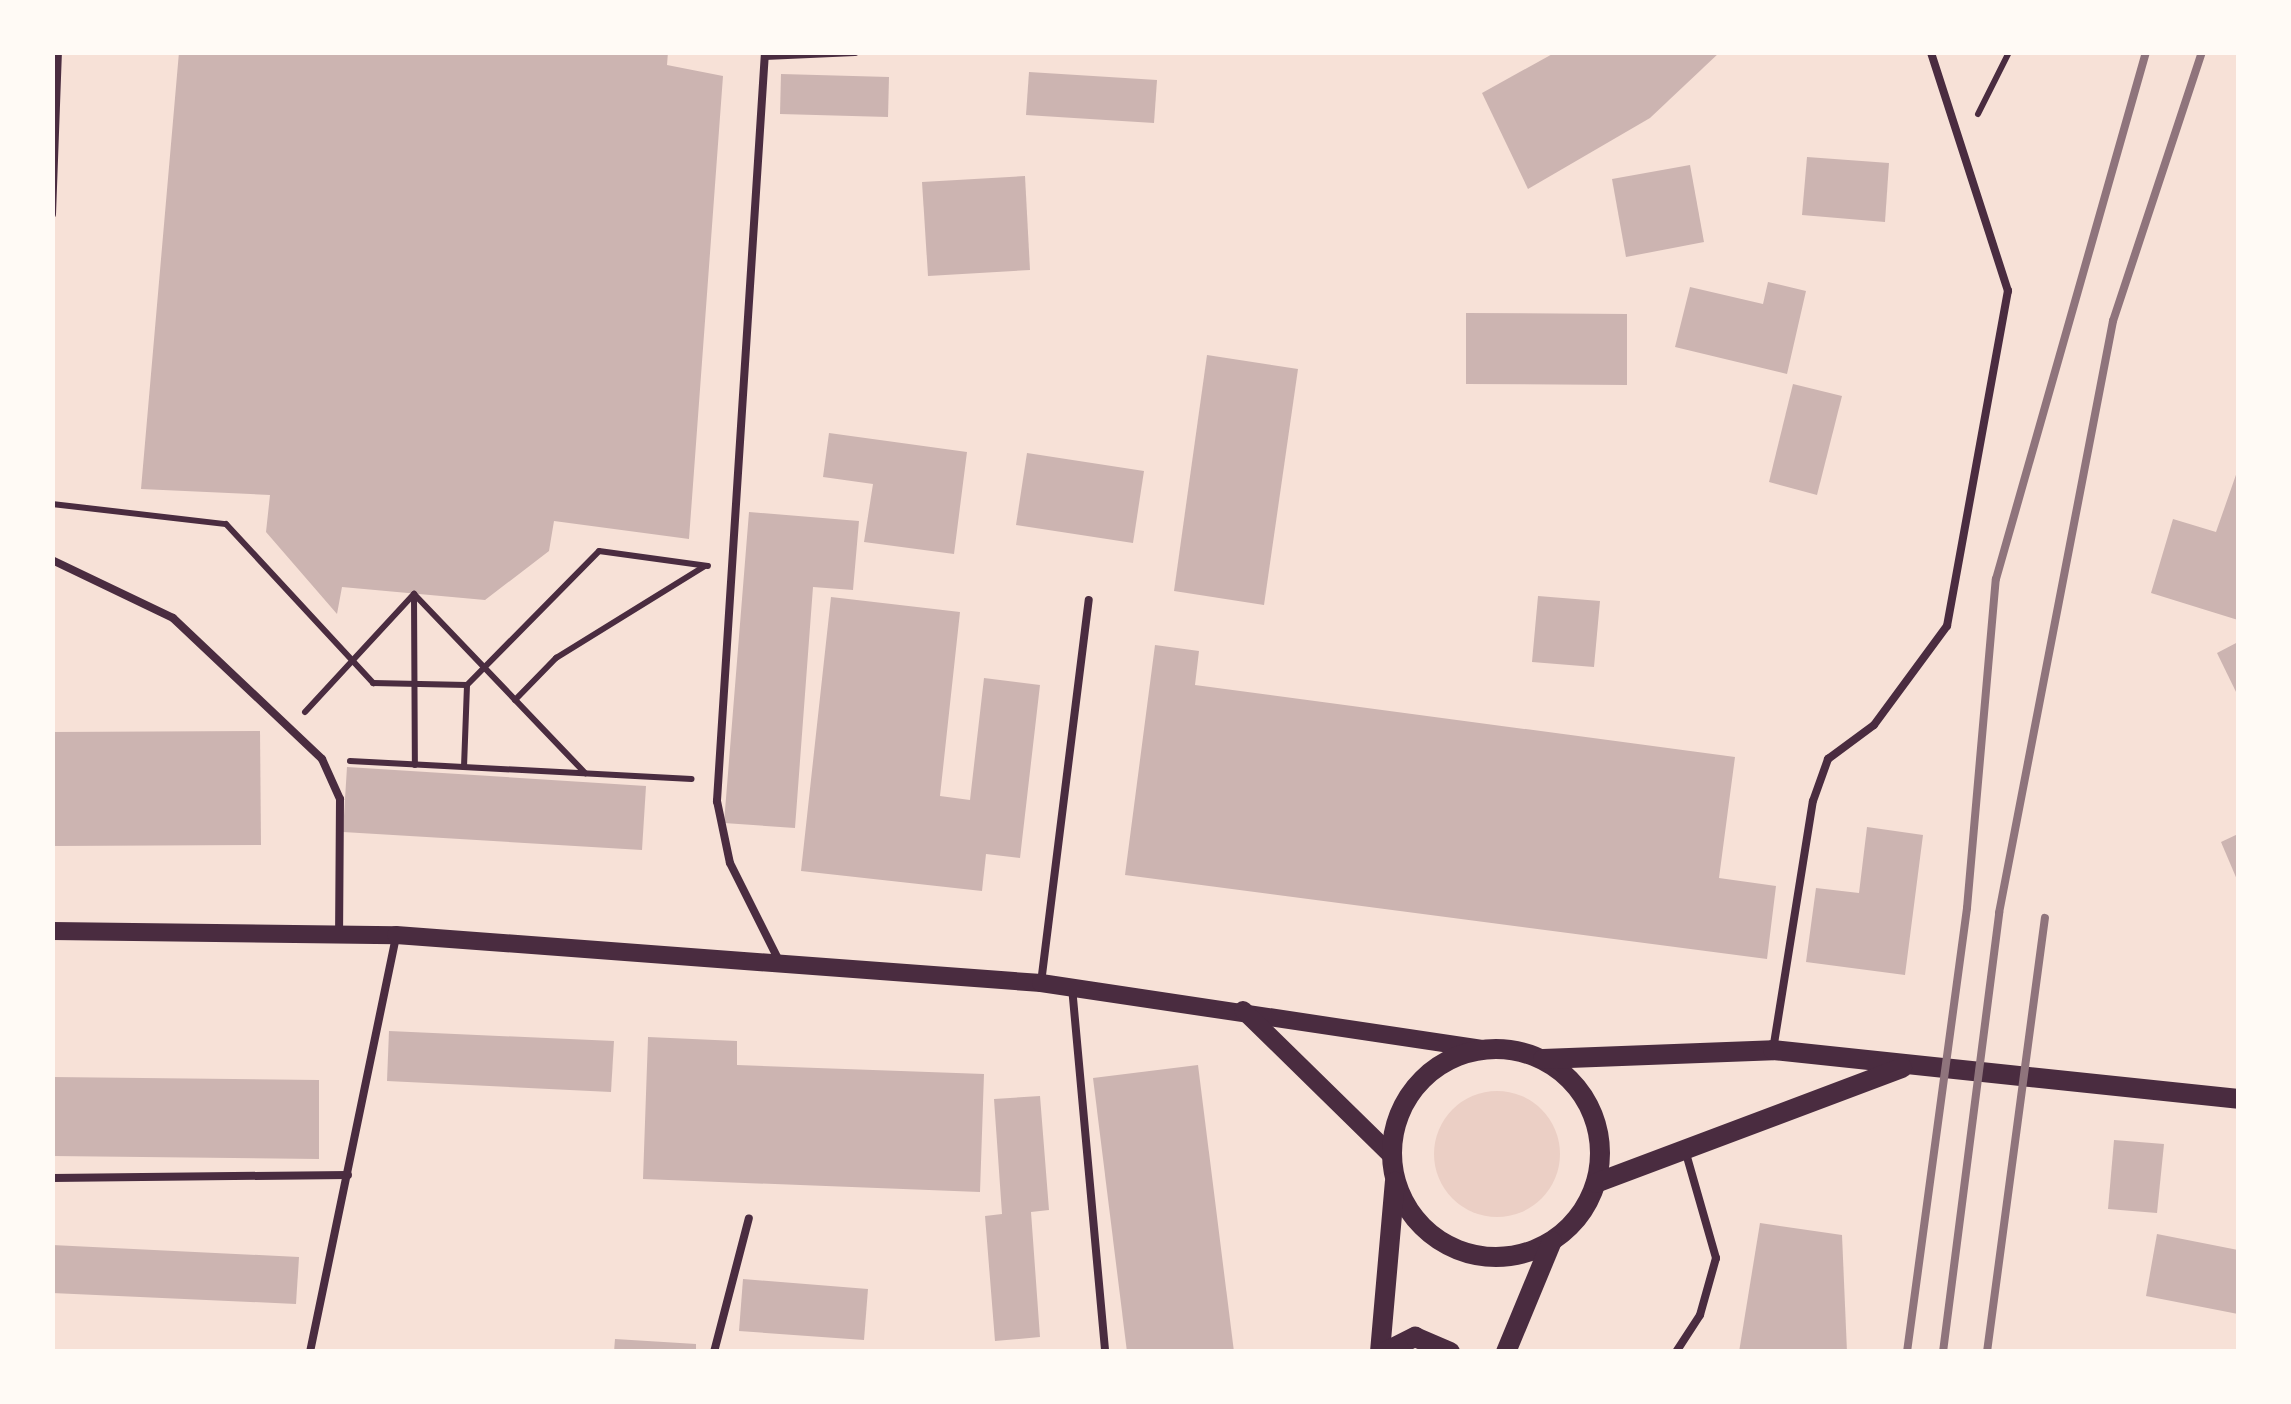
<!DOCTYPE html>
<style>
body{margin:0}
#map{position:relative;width:2291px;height:1404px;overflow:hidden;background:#f7e1d7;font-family:"Space Grotesk",sans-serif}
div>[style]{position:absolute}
.green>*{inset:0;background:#ebcfc5}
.round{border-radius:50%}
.building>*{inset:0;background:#ccb4b1}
.path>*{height:6px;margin:-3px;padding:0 3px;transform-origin:3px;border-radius:3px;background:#4a2c40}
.service>*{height:8px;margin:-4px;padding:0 4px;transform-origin:4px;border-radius:4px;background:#4a2c40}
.tertiary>*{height:18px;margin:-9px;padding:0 9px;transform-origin:9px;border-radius:9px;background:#4a2c40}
.secondary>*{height:20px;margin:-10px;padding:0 10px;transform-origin:10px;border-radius:10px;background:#4a2c40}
.secondary>.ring{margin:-10px;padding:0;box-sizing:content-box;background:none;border:20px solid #4a2c40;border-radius:50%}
.rail>*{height:8px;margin:-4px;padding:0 4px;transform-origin:4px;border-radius:4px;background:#8f747c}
span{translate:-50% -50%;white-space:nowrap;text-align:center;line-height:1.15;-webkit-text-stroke:10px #fffaf5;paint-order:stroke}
.frame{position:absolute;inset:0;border:55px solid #fffaf5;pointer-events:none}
</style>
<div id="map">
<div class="green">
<i class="round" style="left:1434px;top:1091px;width:126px;height:126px"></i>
</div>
<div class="building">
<i style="clip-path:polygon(179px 52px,668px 52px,667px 65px,723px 76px,689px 539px,554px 521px,549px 551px,485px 600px,342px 587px,337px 614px,266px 532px,270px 495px,141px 489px)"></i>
<i style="clip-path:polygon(1556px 52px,1720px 52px,1650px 118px,1528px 189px,1482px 93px)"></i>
<i style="clip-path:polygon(1029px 72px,1157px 80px,1154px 123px,1026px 115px)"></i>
<i style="clip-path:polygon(781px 74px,889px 77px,888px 117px,780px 114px)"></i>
<i style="clip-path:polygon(1807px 157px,1889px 163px,1885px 222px,1802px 215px)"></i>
<i style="clip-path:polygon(1690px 165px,1704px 242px,1626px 257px,1612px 179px)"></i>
<i style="clip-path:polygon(1025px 176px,1030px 270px,928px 276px,922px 182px)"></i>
<i style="clip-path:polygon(1768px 282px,1806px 291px,1787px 374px,1675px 347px,1690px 287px,1763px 304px)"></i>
<i style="clip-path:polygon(1466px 313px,1627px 314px,1627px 385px,1466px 384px)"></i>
<i style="clip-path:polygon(1207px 355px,1298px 369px,1264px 605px,1174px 591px)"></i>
<i style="clip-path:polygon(1793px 384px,1842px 396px,1817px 495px,1769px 482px)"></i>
<i style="clip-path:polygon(829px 433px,967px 452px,954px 554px,864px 542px,873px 484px,823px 477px)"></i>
<i style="clip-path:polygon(1027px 453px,1144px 471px,1133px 543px,1016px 525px)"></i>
<i style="clip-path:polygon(2238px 469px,2238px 620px,2151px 593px,2173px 519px,2216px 532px)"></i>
<i style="clip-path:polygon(749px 512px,859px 521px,853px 590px,813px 587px,795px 828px,724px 823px)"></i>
<i style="clip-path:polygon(1538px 596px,1600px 601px,1594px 667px,1532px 662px)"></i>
<i style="clip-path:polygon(831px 597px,960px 612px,940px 796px,970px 800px,984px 678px,1040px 685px,1020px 858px,986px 854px,982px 891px,801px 871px)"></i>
<i style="clip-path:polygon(2238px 642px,2238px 696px,2217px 653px)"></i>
<i style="clip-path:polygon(1155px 645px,1199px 651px,1195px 685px,1735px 757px,1719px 878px,1776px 886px,1767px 959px,1125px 875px)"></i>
<i style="clip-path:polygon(260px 731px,261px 845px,52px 846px,52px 732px)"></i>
<i style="clip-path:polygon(347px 767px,646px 786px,642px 850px,343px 832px)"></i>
<i style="clip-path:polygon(1867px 827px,1923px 835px,1905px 975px,1806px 962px,1816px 888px,1859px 893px)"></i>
<i style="clip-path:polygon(2238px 834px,2238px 882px,2221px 842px)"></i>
<i style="clip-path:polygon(389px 1031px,614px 1041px,611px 1092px,387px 1081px)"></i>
<i style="clip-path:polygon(648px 1037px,737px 1041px,737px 1065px,984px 1074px,980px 1192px,643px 1179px)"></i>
<i style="clip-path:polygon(1198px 1065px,1234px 1352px,1127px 1352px,1093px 1078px)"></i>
<i style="clip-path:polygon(52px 1077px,319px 1080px,319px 1159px,52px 1156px)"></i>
<i style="clip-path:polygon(1040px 1096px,1049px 1210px,1031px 1212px,1040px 1337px,995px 1341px,985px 1216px,1002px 1214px,994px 1099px)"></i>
<i style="clip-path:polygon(2114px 1140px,2164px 1144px,2157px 1213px,2108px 1209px)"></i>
<i style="clip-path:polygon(1760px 1223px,1842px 1235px,1847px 1352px,1739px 1352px)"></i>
<i style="clip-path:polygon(2157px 1234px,2238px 1250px,2238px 1314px,2146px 1296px)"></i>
<i style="clip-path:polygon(52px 1245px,299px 1257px,296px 1304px,52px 1293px)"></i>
<i style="clip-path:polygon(743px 1279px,868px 1289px,864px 1340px,739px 1331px)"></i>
<i style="clip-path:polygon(615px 1339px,696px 1344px,696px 1352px,614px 1352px)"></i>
</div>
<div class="path">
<i style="left:1978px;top:114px;width:69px;rotate:-63.4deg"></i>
<i style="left:52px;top:504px;width:175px;rotate:6.6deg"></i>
<i style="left:226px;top:524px;width:217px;rotate:47.2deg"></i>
<i style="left:373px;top:683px;width:94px;rotate:1.2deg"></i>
<i style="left:414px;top:596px;width:169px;rotate:89.7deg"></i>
<i style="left:515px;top:700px;width:59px;rotate:-45.7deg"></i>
<i style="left:556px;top:658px;width:175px;rotate:-31.7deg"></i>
<i style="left:305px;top:712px;width:161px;rotate:-47.3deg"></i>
<i style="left:414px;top:594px;width:248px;rotate:46.3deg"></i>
<i style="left:350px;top:761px;width:342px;rotate:3deg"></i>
<i style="left:464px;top:767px;width:82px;rotate:-87.9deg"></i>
<i style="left:467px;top:685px;width:188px;rotate:-45.4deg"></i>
<i style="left:599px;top:551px;width:110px;rotate:7.8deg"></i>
</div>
<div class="service">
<i style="left:765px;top:52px;width:751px;rotate:93.67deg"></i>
<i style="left:717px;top:801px;width:63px;rotate:78.2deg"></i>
<i style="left:730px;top:863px;width:112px;rotate:63.4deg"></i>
<i style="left:765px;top:56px;width:90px;rotate:-2.5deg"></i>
<i style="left:52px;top:214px;width:162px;rotate:-87.9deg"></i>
<i style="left:52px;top:560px;width:134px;rotate:25.6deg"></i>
<i style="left:173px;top:618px;width:205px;rotate:43.4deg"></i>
<i style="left:322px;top:759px;width:44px;rotate:65.8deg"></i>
<i style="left:340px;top:799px;width:133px;rotate:90.4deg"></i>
<i style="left:1041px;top:983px;width:386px;rotate:-82.9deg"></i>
<i style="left:1072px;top:987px;width:366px;rotate:84.8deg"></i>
<i style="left:1773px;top:1050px;width:252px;rotate:-80.9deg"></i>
<i style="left:1813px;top:801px;width:45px;rotate:-70.3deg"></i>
<i style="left:1828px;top:759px;width:57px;rotate:-36.5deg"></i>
<i style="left:1874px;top:725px;width:123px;rotate:-53.6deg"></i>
<i style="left:1947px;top:626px;width:341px;rotate:-79.7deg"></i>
<i style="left:2008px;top:291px;width:251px;rotate:-107.9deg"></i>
<i style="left:52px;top:1178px;width:296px;rotate:-0.6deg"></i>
<i style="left:310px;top:1352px;width:426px;rotate:-78.3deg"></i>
<i style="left:714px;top:1352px;width:138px;rotate:-75.4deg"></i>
<i style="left:1676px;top:1352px;width:44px;rotate:-57deg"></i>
<i style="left:1700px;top:1315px;width:59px;rotate:-74.3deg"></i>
<i style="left:1716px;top:1258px;width:112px;rotate:-106deg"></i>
</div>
<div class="tertiary">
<i style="left:52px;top:931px;width:344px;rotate:0.7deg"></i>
<i style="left:396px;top:935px;width:647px;rotate:4.26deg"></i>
<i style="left:1041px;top:983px;width:446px;rotate:8.5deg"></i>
<i style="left:1243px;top:1010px;width:209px;rotate:44.4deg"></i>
</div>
<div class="secondary">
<i class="ring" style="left:1392px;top:1049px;width:188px;height:188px"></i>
<i style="left:1543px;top:1059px;width:230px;rotate:-2.2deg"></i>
<i style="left:1773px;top:1050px;width:468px;rotate:6deg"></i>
<i style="left:1596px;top:1183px;width:327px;rotate:-20.6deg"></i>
<i style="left:1380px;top:1352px;width:171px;rotate:-85deg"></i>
<i style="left:1385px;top:1352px;width:34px;rotate:-27deg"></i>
<i style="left:1415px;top:1337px;width:38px;rotate:23deg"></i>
<i style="left:1506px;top:1352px;width:120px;rotate:-67.5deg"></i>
</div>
<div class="rail">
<i style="left:1907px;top:1352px;width:448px;rotate:-82.3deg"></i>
<i style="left:1967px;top:908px;width:330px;rotate:-85deg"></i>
<i style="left:1996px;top:579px;width:548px;rotate:-74.11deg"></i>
<i style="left:1943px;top:1352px;width:443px;rotate:-82.7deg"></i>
<i style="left:1999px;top:913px;width:603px;rotate:-79.1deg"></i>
<i style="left:2113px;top:321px;width:283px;rotate:-71.7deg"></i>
<i style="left:1987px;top:1352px;width:438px;rotate:-82.4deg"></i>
</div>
<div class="frame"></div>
</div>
